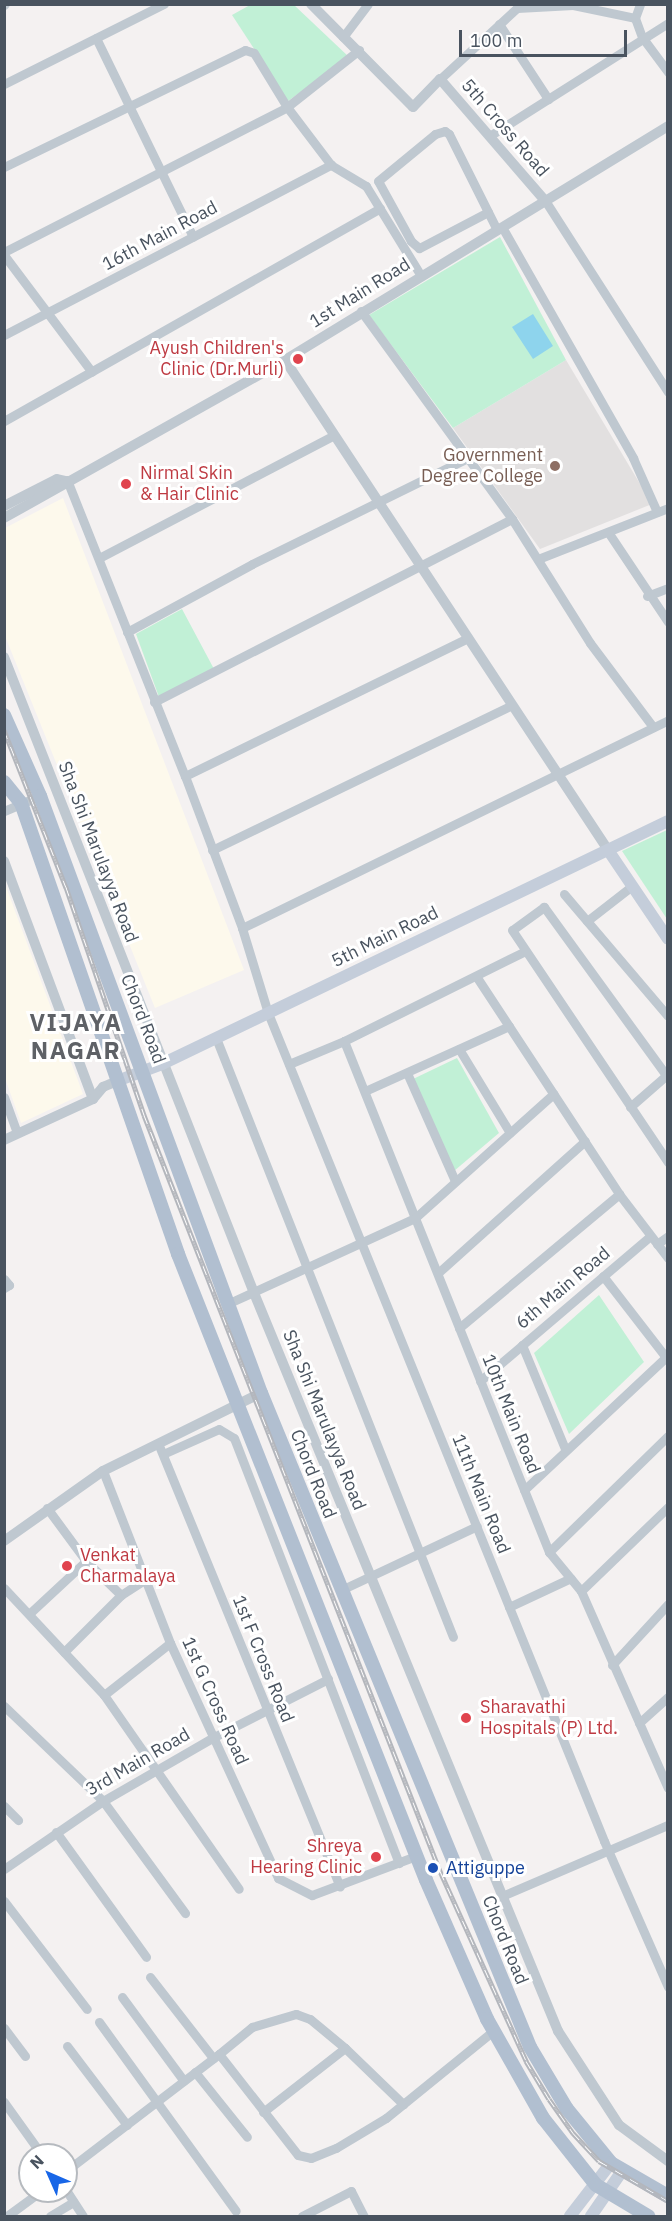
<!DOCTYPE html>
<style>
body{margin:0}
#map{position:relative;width:672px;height:2221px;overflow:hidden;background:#f4f1f1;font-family:"IBM Plex Sans",sans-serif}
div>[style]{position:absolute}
.commercial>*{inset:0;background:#fdf9ec}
.education>*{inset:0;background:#e2e0e0}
.green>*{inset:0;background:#c1f0d6}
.water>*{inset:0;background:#8ed4ed}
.minor>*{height:9px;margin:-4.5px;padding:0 4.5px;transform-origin:4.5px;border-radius:4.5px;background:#bfc8d0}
.tertiary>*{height:10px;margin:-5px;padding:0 5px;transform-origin:5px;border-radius:5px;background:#bfc8d0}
.secondary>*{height:12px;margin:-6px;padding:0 6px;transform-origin:6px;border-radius:6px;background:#c4cdda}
.primary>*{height:14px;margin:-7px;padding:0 7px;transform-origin:7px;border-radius:7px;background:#b1bfd0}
.rail>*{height:5px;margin-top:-2.5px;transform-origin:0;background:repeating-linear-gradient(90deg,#fff 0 9px,#b3b6bc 0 18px);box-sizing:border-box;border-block:2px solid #b3b6bc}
.dots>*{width:16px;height:16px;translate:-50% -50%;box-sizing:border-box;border:3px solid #fff;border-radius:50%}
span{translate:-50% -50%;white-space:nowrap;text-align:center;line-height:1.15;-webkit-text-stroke:6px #fff;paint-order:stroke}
.street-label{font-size:18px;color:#49535f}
.health-label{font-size:18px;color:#be3a42}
.right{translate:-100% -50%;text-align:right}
.left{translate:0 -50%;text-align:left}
.education-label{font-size:18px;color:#785e54}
.transit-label{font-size:18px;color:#164399}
.district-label{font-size:24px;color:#5e6166;font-weight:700;letter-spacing:1.5px}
.frame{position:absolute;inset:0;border:6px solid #49535f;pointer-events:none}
.north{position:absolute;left:18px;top:2143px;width:60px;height:60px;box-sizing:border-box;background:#fff;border:2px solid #b6babf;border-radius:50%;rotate:315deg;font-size:16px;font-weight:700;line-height:24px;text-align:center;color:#49535f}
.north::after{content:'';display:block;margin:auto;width:21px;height:27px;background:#1866e7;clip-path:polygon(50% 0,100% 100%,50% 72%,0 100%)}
.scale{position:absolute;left:459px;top:30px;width:168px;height:27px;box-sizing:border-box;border:3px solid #49535f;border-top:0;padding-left:8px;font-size:18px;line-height:21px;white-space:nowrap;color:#49535f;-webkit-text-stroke:4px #fff;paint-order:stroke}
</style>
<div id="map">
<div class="commercial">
<i style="clip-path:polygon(63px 498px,244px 970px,155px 1008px,5px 636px,5px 528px)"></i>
<i style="clip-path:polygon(5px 884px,83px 1094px,21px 1123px,5px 1078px)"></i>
</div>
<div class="education">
<i style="clip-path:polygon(566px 360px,652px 504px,540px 549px,453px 428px)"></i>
</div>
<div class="green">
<i style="clip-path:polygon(250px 5px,294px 5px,349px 57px,288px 101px,232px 15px)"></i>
<i style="clip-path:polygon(500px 237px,566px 360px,453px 428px,369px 315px)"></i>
<i style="clip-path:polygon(182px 609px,214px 669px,159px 697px,136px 634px)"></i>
<i style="clip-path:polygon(667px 830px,667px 919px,622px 851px)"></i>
<i style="clip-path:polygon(457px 1058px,499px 1133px,454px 1171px,413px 1079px)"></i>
<i style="clip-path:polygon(599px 1295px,644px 1362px,569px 1434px,534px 1353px)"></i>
</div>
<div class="water">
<i style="clip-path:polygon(533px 314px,553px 346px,533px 359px,512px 327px)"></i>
</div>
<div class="minor">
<i style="left:4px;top:5px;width:1px;rotate:-45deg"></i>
<i style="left:635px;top:18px;width:15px;rotate:-70deg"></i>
<i style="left:499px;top:24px;width:90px;rotate:56.8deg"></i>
<i style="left:343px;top:37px;width:41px;rotate:-52.9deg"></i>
<i style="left:96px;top:38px;width:221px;rotate:64deg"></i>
<i style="left:440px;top:79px;width:105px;rotate:-42.7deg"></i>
<i style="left:517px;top:8px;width:56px;rotate:-3.1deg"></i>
<i style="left:573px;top:5px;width:63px;rotate:11.8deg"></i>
<i style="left:635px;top:18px;width:20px;rotate:70deg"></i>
<i style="left:642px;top:37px;width:44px;rotate:53.4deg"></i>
<i style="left:4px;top:84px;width:179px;rotate:-26.6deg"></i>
<i style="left:491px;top:135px;width:209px;rotate:-32.3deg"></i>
<i style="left:4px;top:167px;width:268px;rotate:-25.9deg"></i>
<i style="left:245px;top:50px;width:9px;rotate:18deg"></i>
<i style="left:254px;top:53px;width:63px;rotate:58.6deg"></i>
<i style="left:287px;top:107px;width:73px;rotate:52.8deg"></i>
<i style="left:331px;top:165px;width:41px;rotate:31deg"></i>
<i style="left:366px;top:186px;width:103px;rotate:58.5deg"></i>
<i style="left:546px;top:202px;width:226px;rotate:57.3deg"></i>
<i style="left:488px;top:212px;width:78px;rotate:152.4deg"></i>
<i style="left:419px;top:248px;width:11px;rotate:-139deg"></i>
<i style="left:411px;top:241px;width:68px;rotate:-118.8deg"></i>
<i style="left:378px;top:181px;width:74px;rotate:-39.5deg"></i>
<i style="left:435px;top:134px;width:10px;rotate:-17deg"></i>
<i style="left:445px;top:131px;width:5px;rotate:37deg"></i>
<i style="left:449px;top:134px;width:107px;rotate:63.4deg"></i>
<i style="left:502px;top:227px;width:266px;rotate:60.4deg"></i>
<i style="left:633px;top:458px;width:59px;rotate:66deg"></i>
<i style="left:4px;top:252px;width:318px;rotate:-27.1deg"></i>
<i style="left:287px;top:107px;width:92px;rotate:-38.4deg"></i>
<i style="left:4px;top:255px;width:146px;rotate:53.1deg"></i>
<i style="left:361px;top:311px;width:257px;rotate:54deg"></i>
<i style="left:512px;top:519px;width:146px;rotate:57.8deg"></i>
<i style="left:590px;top:643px;width:105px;rotate:53.1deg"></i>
<i style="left:4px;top:335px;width:369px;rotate:-27.5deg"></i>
<i style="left:4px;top:421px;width:432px;rotate:-29.5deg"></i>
<i style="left:67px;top:480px;width:319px;rotate:68.3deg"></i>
<i style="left:185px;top:776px;width:162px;rotate:69.4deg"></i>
<i style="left:242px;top:928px;width:89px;rotate:73deg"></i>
<i style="left:268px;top:1013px;width:894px;rotate:67.91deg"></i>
<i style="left:604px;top:1841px;width:159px;rotate:66.3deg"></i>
<i style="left:608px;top:532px;width:108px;rotate:56.3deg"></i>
<i style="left:99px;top:558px;width:265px;rotate:-27.6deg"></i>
<i style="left:538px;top:559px;width:140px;rotate:-21.4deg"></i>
<i style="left:647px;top:596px;width:22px;rotate:-21deg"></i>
<i style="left:127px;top:632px;width:142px;rotate:-28.5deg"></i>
<i style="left:252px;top:564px;width:237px;rotate:-26.2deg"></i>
<i style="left:154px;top:702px;width:402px;rotate:-27.1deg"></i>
<i style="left:185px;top:776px;width:315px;rotate:-26deg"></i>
<i style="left:4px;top:811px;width:39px;rotate:-23deg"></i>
<i style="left:212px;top:850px;width:333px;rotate:-25.8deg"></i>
<i style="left:564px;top:894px;width:160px;rotate:49.6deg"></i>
<i style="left:587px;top:921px;width:57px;rotate:-37.9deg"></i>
<i style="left:242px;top:928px;width:474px;rotate:-26deg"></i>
<i style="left:476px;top:976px;width:261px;rotate:56.7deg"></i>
<i style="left:619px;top:1194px;width:81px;rotate:52.6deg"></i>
<i style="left:216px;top:1038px;width:644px;rotate:68.41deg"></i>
<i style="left:344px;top:1041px;width:551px;rotate:68.14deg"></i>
<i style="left:549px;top:1552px;width:50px;rotate:50.6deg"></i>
<i style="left:581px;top:1591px;width:215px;rotate:66.2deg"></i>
<i style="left:459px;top:1049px;width:98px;rotate:58.7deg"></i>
<i style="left:289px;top:1064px;width:60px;rotate:-22.7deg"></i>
<i style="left:344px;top:1041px;width:202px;rotate:-26.4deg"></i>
<i style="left:407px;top:1073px;width:118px;rotate:66deg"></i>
<i style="left:666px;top:1075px;width:208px;rotate:-126deg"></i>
<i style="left:544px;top:907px;width:39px;rotate:144deg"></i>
<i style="left:512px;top:930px;width:280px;rotate:56.1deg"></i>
<i style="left:365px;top:1091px;width:158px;rotate:-24.3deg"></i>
<i style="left:4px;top:1097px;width:38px;rotate:70deg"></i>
<i style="left:630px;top:1107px;width:50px;rotate:-41deg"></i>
<i style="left:657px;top:1244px;width:14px;rotate:-36deg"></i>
<i style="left:439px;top:1272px;width:196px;rotate:-41.9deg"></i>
<i style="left:603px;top:1276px;width:106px;rotate:52.3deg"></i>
<i style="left:4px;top:1279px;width:8px;rotate:50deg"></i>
<i style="left:9px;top:1285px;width:6px;rotate:149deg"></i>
<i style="left:227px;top:1304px;width:207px;rotate:-24.6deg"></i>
<i style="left:415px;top:1218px;width:186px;rotate:-41.9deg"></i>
<i style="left:459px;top:1328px;width:209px;rotate:-39.9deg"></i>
<i style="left:522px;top:1345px;width:113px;rotate:67.5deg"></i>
<i style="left:480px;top:1381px;width:222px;rotate:-40.4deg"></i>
<i style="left:160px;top:1448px;width:474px;rotate:67.7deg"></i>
<i style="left:163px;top:1454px;width:61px;rotate:-24.1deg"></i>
<i style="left:219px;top:1429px;width:17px;rotate:31deg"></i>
<i style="left:234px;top:1438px;width:456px;rotate:68.8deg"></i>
<i style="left:103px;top:1471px;width:185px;rotate:68.7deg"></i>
<i style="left:170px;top:1643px;width:259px;rotate:65.3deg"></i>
<i style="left:278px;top:1878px;width:38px;rotate:27deg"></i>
<i style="left:312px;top:1895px;width:111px;rotate:-20.6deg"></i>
<i style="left:524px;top:1490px;width:193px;rotate:-43.1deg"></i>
<i style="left:47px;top:1508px;width:66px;rotate:53.7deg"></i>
<i style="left:549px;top:1552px;width:166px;rotate:-44.3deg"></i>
<i style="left:4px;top:1588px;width:146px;rotate:46.9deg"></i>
<i style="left:104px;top:1695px;width:236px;rotate:55.2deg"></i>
<i style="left:341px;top:1590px;width:150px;rotate:-25.2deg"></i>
<i style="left:581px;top:1591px;width:121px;rotate:-44deg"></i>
<i style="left:509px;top:1607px;width:68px;rotate:-25.1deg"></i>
<i style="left:30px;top:1613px;width:76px;rotate:-42.9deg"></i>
<i style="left:86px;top:1561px;width:49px;rotate:44.2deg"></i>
<i style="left:121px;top:1595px;width:31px;rotate:-33deg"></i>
<i style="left:64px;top:1652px;width:81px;rotate:-45deg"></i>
<i style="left:612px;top:1665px;width:83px;rotate:-47.4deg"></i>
<i style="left:104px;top:1695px;width:84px;rotate:-38.2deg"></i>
<i style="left:4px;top:1706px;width:137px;rotate:43.8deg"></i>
<i style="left:103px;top:1801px;width:139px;rotate:53.8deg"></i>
<i style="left:639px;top:1723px;width:39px;rotate:-42deg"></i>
<i style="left:4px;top:1806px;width:20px;rotate:45deg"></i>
<i style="left:56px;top:1832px;width:154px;rotate:54.2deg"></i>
<i style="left:4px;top:1869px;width:120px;rotate:-34.5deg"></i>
<i style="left:103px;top:1801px;width:128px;rotate:-30deg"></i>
<i style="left:214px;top:1737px;width:128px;rotate:-27deg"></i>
<i style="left:502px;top:1896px;width:181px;rotate:-23.2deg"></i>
<i style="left:4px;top:1901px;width:136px;rotate:52.5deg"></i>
<i style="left:150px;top:1977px;width:103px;rotate:52.1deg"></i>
<i style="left:122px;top:1997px;width:104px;rotate:53.6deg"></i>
<i style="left:99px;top:2022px;width:233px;rotate:54.1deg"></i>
<i style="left:4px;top:2028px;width:35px;rotate:53deg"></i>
<i style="left:67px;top:2046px;width:99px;rotate:52.8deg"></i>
<i style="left:219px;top:2054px;width:43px;rotate:-39.3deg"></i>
<i style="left:252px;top:2027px;width:46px;rotate:-16.5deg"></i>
<i style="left:296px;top:2014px;width:15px;rotate:20deg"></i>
<i style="left:310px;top:2019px;width:45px;rotate:39.6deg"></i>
<i style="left:345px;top:2048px;width:81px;rotate:44deg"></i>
<i style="left:195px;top:2072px;width:83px;rotate:51.3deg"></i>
<i style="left:4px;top:2102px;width:65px;rotate:54.4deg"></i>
<i style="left:263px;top:2112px;width:104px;rotate:-38deg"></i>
<i style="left:66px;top:2171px;width:193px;rotate:-37.4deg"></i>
<i style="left:219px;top:2054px;width:128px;rotate:52deg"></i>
<i style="left:298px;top:2155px;width:13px;rotate:13deg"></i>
<i style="left:311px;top:2158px;width:27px;rotate:-22deg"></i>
<i style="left:336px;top:2148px;width:58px;rotate:-31deg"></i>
<i style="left:386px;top:2118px;width:138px;rotate:-39.1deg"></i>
<i style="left:66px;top:2190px;width:31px;rotate:57deg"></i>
<i style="left:7px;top:2216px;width:42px;rotate:-36.3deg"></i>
<i style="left:50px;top:2216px;width:27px;rotate:-31deg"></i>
<i style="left:302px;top:2216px;width:55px;rotate:-27deg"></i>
<i style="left:351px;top:2191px;width:28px;rotate:63deg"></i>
</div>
<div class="tertiary">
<i style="left:311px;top:4px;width:145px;rotate:45.3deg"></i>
<i style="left:413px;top:107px;width:39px;rotate:-46deg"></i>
<i style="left:440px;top:79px;width:162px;rotate:49.2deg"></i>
<i style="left:285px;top:360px;width:587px;rotate:56.61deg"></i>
<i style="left:4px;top:506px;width:59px;rotate:-27deg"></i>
<i style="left:57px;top:479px;width:8px;rotate:14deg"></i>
<i style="left:4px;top:518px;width:322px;rotate:-29.3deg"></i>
<i style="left:285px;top:360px;width:449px;rotate:-31.4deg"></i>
<i style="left:4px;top:657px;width:683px;rotate:68.54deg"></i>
<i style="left:254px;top:1293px;width:798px;rotate:67.61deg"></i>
<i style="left:558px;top:2031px;width:112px;rotate:57deg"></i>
<i style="left:619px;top:2125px;width:61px;rotate:36.3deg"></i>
<i style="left:4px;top:861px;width:254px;rotate:69.5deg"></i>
<i style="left:4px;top:1140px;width:98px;rotate:-24.7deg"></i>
<i style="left:93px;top:1099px;width:16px;rotate:-50deg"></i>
<i style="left:103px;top:1087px;width:15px;rotate:-23deg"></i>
<i style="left:4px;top:1541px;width:121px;rotate:-35.3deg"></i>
<i style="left:103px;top:1471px;width:176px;rotate:-26.3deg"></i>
</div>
<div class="secondary">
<i style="left:608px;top:850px;width:107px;rotate:56deg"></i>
<i style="left:117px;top:1081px;width:48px;rotate:-20.7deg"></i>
<i style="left:162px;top:1064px;width:561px;rotate:-25.65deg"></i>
<i style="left:570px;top:2216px;width:67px;rotate:-52.3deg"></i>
<i style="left:591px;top:2216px;width:55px;rotate:-55.4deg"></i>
</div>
<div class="primary">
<i style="left:4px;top:715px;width:89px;rotate:66deg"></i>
<i style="left:40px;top:796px;width:637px;rotate:69.69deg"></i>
<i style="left:261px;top:1393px;width:707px;rotate:67.64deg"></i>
<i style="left:530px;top:2047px;width:72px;rotate:59.2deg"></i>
<i style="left:567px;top:2109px;width:70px;rotate:50.8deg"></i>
<i style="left:611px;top:2163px;width:66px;rotate:30.1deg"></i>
<i style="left:4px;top:782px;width:27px;rotate:51deg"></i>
<i style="left:21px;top:803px;width:478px;rotate:70.8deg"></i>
<i style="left:178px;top:1254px;width:673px;rotate:68.39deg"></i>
<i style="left:426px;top:1880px;width:152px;rotate:66.3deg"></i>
<i style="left:487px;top:2019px;width:114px;rotate:60.5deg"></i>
<i style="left:543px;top:2118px;width:85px;rotate:51.7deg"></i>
<i style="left:596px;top:2185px;width:61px;rotate:30.8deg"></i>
</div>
<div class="rail">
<i style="left:4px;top:730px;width:169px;rotate:68.5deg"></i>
<i style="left:66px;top:887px;width:241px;rotate:71.1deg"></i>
<i style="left:144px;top:1115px;width:812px;rotate:68.62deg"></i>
<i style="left:440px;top:1871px;width:209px;rotate:65.6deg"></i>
<i style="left:526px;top:2061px;width:44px;rotate:58.8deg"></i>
<i style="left:549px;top:2099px;width:42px;rotate:54.8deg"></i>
<i style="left:573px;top:2133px;width:38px;rotate:47deg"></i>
<i style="left:599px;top:2161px;width:80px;rotate:30.1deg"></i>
</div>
<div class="dots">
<i style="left:298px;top:359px;background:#e0444e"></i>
<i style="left:555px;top:466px;background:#8d6e63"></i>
<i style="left:126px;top:484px;background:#e0444e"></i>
<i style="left:67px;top:1566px;background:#e0444e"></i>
<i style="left:466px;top:1718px;background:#e0444e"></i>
<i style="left:376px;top:1857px;background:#e0444e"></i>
<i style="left:433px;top:1868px;background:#1a4fb4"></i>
</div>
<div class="street-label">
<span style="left:505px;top:128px;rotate:49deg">5th Cross Road</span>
<span style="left:160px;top:236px;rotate:-28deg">16th Main Road</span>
<span style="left:360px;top:293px;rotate:-32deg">1st Main Road</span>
<span style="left:98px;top:852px;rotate:69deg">Sha Shi Marulayya Road</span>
<span style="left:385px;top:937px;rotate:-26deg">5th Main Road</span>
<span style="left:143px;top:1019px;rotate:69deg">Chord Road</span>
<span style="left:563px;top:1288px;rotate:-40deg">6th Main Road</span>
<span style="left:511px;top:1414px;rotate:68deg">10th Main Road</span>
<span style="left:324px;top:1420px;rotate:68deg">Sha Shi Marulayya Road</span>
<span style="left:313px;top:1474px;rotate:68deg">Chord Road</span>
<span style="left:481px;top:1494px;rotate:68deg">11th Main Road</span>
<span style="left:263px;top:1659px;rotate:68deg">1st F Cross Road</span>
<span style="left:215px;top:1701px;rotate:66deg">1st G Cross Road</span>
<span style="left:138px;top:1762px;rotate:-30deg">3rd Main Road</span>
<span style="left:505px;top:1940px;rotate:68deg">Chord Road</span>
</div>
<div class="health-label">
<span class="right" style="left:284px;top:359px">Ayush Children's<br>Clinic (Dr.Murli)</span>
<span class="left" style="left:140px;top:484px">Nirmal Skin<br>&amp; Hair Clinic</span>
<span class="left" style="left:80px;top:1566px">Venkat<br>Charmalaya</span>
<span class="left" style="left:480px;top:1718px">Sharavathi<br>Hospitals (P) Ltd.</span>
<span class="right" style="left:362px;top:1857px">Shreya<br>Hearing Clinic</span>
</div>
<div class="education-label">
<span class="right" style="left:543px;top:466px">Government<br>Degree College</span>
</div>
<div class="transit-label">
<span class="left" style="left:446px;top:1868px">Attiguppe</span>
</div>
<div class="district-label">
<span style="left:76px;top:1037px">VIJAYA<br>NAGAR</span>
</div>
<div class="frame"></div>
<div class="north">N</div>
<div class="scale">100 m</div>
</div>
